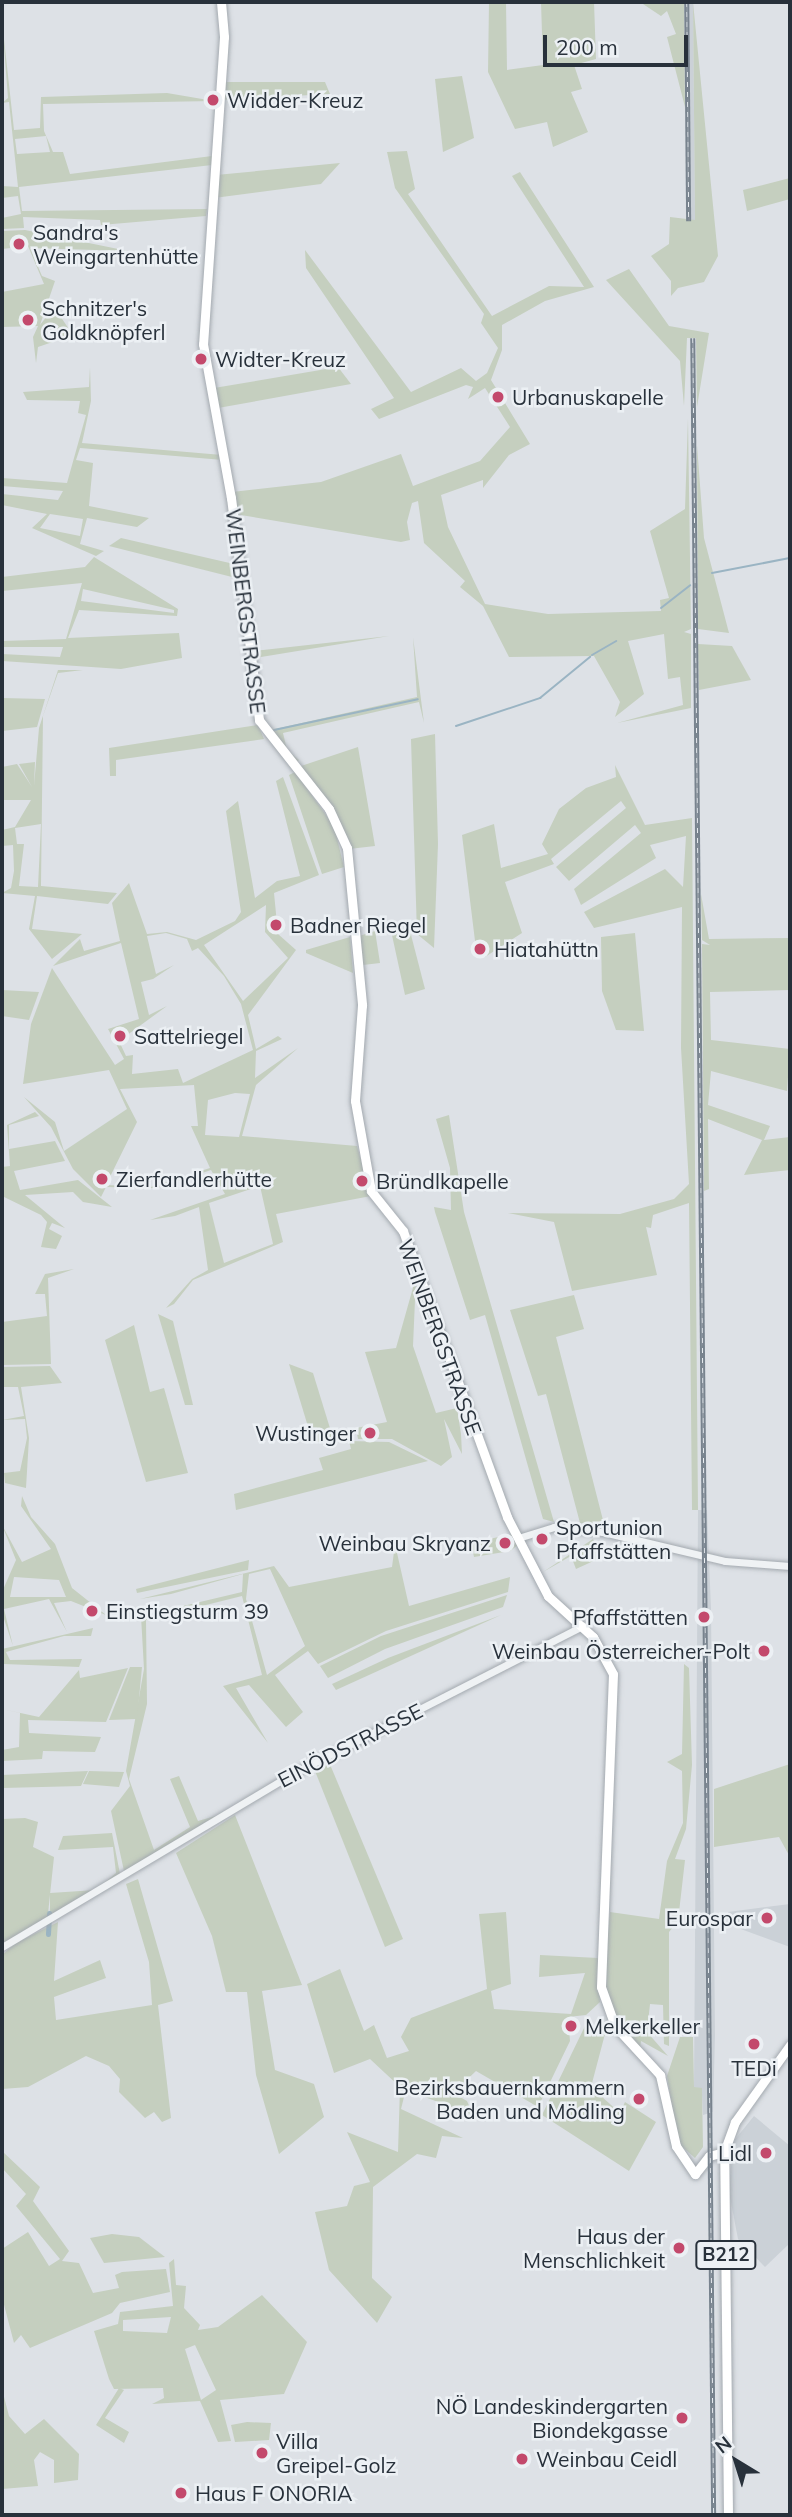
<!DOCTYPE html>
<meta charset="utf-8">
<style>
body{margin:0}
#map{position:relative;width:792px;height:2517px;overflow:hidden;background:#dde1e6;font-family:Mulish,sans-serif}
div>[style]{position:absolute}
.built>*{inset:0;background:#cbd1d7}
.green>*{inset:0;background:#c5cfbf}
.stream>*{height:2px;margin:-1px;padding:0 1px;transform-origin:1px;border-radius:1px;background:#9ab4c3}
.canal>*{height:5px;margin:-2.5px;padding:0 2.5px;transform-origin:2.5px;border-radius:2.5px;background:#9ab4c3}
.roads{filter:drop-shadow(0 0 2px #a3a9af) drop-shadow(0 0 2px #a3a9af)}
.minor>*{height:7px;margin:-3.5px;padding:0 3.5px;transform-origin:3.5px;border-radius:3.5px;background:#eff2f4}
.major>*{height:9px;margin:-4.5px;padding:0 4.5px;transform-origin:4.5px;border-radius:4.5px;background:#fff}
.rail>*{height:4.5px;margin-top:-2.25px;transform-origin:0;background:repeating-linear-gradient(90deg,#ecf0f4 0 5px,#78838e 0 10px);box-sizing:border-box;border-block:2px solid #78838e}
.dots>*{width:19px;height:19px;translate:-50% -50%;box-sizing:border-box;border:4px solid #ecf0f4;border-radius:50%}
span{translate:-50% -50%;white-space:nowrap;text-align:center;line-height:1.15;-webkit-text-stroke:5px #ecf0f4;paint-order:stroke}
.shield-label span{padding:2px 5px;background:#ecf0f4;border:2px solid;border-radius:5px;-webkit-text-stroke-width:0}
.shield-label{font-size:19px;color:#28313b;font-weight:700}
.poi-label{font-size:21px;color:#28313b}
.left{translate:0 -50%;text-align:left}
.right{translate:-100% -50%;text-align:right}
.street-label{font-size:21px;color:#28313b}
.frame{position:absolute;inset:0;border:4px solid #28313b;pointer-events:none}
.north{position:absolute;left:701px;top:2426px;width:70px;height:70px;-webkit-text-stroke:5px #ecf0f4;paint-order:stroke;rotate:322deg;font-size:19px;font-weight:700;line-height:28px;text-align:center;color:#28313b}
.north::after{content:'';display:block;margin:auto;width:24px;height:32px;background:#28313b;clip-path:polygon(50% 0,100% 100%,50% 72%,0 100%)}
.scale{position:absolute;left:543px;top:35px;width:145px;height:32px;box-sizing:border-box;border:4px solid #28313b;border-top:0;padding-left:9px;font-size:21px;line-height:24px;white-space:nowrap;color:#28313b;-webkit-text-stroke:5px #ecf0f4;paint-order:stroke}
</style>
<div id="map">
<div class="built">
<i style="clip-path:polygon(684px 2px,693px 2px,695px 221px,686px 221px)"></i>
<i style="clip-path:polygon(698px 1510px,707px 1510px,711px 1609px,715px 2035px,713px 2112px,703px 2115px,702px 2095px,694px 2088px)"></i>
<i style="clip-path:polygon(790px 1904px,790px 1947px,727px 1924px,728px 1912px)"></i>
<i style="clip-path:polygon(754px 2116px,790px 2146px,790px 2243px,765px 2267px,738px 2239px,729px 2192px,733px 2142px)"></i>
</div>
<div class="green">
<i style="clip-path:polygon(489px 2px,506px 2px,507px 70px,543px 65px,541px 2px,594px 2px,596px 59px,574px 65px,582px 89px,571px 92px,588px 132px,553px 147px,547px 122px,515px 129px,488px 72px)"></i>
<i style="clip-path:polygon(640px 2px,684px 2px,685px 107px,667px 37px,676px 34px,667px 11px,661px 16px)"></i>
<i style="clip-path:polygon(693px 2px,718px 256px,704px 282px,678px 288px,671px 296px,671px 281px,651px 256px,669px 244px,670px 217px,695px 220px)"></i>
<i style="clip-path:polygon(evenodd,2px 21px,14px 130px,40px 128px,41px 97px,167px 93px,214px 101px,43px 104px,44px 131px,53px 152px,63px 152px,70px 174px,212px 156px,212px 165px,19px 187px,22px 211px,207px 209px,206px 216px,101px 225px,100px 220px,23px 217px,24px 228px,2px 229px,2px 218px,21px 214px,18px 196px,2px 198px,2px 186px,18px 187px,9px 102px,2px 103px,8px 98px,2px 21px,46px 136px,50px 152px,17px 154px,15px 139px,46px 136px)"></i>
<i style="clip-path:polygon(462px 76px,474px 138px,443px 152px,435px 79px)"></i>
<i style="clip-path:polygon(221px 82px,325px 82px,330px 94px,219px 100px)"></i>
<i style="clip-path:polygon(407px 151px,415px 189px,408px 194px,492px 316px,549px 286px,584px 287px,512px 176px,520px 172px,594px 287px,545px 301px,502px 325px,502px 350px,491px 380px,530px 444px,509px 455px,483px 488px,483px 480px,441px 495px,448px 527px,485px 604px,548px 614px,661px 611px,660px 600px,669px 598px,650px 531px,685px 509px,688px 418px,691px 629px,684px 632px,691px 634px,691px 708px,617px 723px,683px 705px,680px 677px,668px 679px,664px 634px,628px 641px,644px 694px,615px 717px,620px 702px,594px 656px,509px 657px,483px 606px,460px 587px,465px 581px,424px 543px,418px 501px,412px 503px,407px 522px,410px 540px,401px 542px,235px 514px,232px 492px,321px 482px,401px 454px,413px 486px,480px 461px,510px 427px,485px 388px,468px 399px,473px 387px,466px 385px,379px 419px,371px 409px,394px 398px,306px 268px,305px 250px,411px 392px,461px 368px,476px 381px,487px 373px,498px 348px,481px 323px,484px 314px,395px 188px,387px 152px)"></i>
<i style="clip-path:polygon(340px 163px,321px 184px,214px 198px,216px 175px)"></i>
<i style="clip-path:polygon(790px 178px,790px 199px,747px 211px,743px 190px)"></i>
<i style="clip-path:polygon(25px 230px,128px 251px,30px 248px,42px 276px,55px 281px,40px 325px,54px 307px,73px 335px,38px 347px,36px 363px,33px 337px,38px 326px,2px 327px,2px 292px,44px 284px,28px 246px,2px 249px,2px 231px)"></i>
<i style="clip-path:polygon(629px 269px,669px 326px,709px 333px,697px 407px,696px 338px,687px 338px,684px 406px,680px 361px,606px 280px)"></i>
<i style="clip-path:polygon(evenodd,90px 367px,91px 401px,82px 443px,222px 455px,223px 460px,80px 448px,76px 460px,93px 463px,89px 506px,149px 518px,137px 527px,87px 518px,80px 544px,104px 551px,96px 556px,32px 528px,47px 514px,2px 505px,2px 494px,58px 500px,63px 491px,2px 486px,2px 478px,67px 483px,86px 415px,78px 413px,80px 401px,27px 400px,23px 392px,89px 387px,90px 367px,50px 514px,83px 519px,80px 536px,40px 528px,50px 514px)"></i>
<i style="clip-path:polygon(338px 367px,351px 384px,218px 408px,214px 388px)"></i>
<i style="clip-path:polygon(697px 445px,704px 538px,729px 633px,698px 629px)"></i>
<i style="clip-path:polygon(121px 538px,234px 564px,236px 578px,109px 546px)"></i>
<i style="clip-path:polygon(evenodd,94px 557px,178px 609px,177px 616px,79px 610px,68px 638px,179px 633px,182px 658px,121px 669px,2px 661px,2px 654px,60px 657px,63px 647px,2px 647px,2px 641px,66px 639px,82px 583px,2px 591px,2px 577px,85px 567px,94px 557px,83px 589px,174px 610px,174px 613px,81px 601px,83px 589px)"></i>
<i style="clip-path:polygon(389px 636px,255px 658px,253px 651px)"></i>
<i style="clip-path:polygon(413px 637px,424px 723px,419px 702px,283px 733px,287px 750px,299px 760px,295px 764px,266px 731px,417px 697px)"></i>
<i style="clip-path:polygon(698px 644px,732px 646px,751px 680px,699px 690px)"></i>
<i style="clip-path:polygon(evenodd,58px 670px,83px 670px,58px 673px,43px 716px,41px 886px,117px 893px,108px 904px,37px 896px,32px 929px,82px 934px,52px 959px,29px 929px,35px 896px,2px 893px,11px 888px,14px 871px,13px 845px,2px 846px,2px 830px,15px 827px,31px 800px,2px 800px,2px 767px,17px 764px,32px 787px,19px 764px,35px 762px,34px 786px,39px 728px,58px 670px,41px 824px,38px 887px,19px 886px,24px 844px,17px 844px,15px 828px,41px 824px)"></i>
<i style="clip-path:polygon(2px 698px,45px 699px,37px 727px,2px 731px)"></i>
<i style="clip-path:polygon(258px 725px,264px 739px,116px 760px,116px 776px,110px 776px,109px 748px)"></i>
<i style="clip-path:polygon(435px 734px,438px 844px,434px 948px,417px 934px,411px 739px)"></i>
<i style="clip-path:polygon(358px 747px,375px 846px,349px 849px,338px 819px,298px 767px)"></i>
<i style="clip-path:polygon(615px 765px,645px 825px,692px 818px,698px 1510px,692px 1510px,689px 1203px,653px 1215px,651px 1228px,646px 1227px,657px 1275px,572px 1291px,554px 1222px,508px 1213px,620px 1214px,674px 1199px,689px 1184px,681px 1048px,682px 907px,594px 928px,584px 912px,665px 869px,683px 887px,686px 836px,650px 845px,656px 858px,581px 905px,574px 889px,641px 833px,635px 825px,569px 881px,556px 867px,626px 808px,621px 801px,551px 859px,554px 864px,505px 882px,522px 933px,485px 957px,476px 949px,462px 835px,494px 824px,501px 868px,548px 854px,542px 844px,559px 809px,586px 788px,616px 777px)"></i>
<i style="clip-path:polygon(295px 772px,334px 826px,344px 867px,322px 874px,289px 775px)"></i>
<i style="clip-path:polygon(evenodd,283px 777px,319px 875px,274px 893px,278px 934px,296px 950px,248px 1015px,256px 1049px,278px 1036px,282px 1039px,256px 1051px,255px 1078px,298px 1048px,256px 1085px,242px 1136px,357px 1146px,371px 1196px,276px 1214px,283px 1242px,193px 1280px,174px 1304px,166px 1308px,192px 1279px,208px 1270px,199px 1207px,175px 1216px,150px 1220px,225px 1194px,211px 1170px,158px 1188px,106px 1187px,101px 1197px,73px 1169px,51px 1127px,24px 1097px,55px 1122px,64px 1151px,127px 1109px,109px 1070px,23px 1084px,31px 1024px,52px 968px,115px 1065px,124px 1059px,108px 1029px,139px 1019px,121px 943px,53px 966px,80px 939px,84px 951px,120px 941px,112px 903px,129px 883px,147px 934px,167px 932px,196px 940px,235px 921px,241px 912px,226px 811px,238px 801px,255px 898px,277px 881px,300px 876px,276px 781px,283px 777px,266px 905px,265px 932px,288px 958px,243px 1001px,204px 945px,266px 905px,283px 777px,166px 933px,187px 939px,192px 951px,198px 948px,224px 976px,241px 1004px,253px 1050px,183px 1083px,178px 1069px,132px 1074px,133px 1055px,126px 1056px,119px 1041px,167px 1006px,149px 1015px,141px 982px,153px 979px,174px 965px,156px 974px,147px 936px,166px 933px,283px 777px,194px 1085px,198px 1126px,191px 1126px,210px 1168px,151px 1187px,106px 1185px,137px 1122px,120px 1089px,194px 1085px,283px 777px,235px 1093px,250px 1094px,239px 1137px,205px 1135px,208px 1100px,235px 1093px,283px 777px,260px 1186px,273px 1244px,224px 1263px,209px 1203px,260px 1186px)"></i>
<i style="clip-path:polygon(701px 894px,709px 939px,790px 938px,790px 990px,710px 992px,711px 1040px,790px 1049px,787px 1091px,711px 1071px,708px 1105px,770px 1126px,764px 1140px,790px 1137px,790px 1170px,744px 1175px,762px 1140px,708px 1119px,709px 1189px,704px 1191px,702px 944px,710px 945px,702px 940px)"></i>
<i style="clip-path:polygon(390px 926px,410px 931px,425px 989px,405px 995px)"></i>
<i style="clip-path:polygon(375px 931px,380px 963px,363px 965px,359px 936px)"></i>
<i style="clip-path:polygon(635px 933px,644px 1031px,616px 1030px,602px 991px,601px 937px)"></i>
<i style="clip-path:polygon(350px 937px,353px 973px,306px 953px,306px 950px)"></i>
<i style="clip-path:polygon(2px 990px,39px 992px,29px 1020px,2px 1016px)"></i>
<i style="clip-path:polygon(35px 1112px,39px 1116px,9px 1125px,9px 1149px,55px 1141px,65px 1161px,14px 1171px,20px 1190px,78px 1180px,112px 1207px,83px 1202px,73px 1192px,25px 1195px,65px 1228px,52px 1223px,49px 1229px,62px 1236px,56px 1249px,41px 1247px,47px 1222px,41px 1215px,2px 1196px,2px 1167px,10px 1166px,7px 1125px)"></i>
<i style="clip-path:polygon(449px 1115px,464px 1212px,554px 1522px,543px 1519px,485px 1315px,470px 1320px,435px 1212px,434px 1207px,451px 1210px,450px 1168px,436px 1119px)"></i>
<i style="clip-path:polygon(74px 1269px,48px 1278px,51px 1364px,2px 1365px,2px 1322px,47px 1316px,45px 1294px,35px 1294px,45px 1274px)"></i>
<i style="clip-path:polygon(416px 1277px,413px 1346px,436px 1413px,457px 1408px,461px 1434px,462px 1454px,444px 1419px,452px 1457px,441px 1466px,392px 1439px,358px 1439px,356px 1428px,387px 1422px,365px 1352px,396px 1348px)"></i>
<i style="clip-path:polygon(574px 1295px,584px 1329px,556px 1337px,604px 1524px,580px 1523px,546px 1394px,538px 1396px,510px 1310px)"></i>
<i style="clip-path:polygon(158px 1314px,173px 1321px,193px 1405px,185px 1405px)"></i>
<i style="clip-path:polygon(134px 1325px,150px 1392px,164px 1388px,188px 1473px,146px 1482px,105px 1340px)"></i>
<i style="clip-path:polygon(289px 1364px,313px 1373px,333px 1438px,313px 1443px)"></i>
<i style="clip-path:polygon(50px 1366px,62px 1383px,21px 1387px,29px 1438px,26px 1488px,5px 1483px,4px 1473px,20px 1471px,27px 1438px,25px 1419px,2px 1420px,24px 1416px,18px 1387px,2px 1387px,2px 1367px)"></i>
<i style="clip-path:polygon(349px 1441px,389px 1442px,428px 1461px,236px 1510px,234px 1494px,323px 1470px,319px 1458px,351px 1449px)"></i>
<i style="clip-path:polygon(evenodd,22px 1496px,31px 1517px,55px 1544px,72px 1588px,106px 1615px,71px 1601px,54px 1603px,67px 1632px,49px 1599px,4px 1609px,13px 1646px,2px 1613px,2px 1592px,16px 1560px,2px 1525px,22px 1562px,51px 1549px,21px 1506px,22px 1496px,14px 1577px,59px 1580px,66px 1597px,10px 1597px,14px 1577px)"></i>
<i style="clip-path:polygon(512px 1534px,518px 1545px,510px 1551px,474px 1557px,471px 1543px)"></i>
<i style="clip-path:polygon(593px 1539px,595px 1543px,573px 1556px,600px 1544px,600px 1558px,576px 1569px,571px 1556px,543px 1572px)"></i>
<i style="clip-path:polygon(evenodd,395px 1544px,409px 1606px,510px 1577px,508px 1592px,386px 1631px,318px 1664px,308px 1651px,275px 1675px,303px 1712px,286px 1727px,249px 1685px,236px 1688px,268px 1743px,223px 1686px,262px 1675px,242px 1596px,146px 1620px,147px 1704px,129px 1779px,154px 1850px,190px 1827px,170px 1779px,179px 1776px,198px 1821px,219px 1815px,124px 1871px,111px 1811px,130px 1786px,126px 1771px,144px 1669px,141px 1616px,242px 1592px,243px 1574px,171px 1594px,140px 1599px,274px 1566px,289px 1587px,392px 1567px,395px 1544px,270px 1569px,305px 1646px,267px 1675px,246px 1599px,249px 1574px,270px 1569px)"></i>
<i style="clip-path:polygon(249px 1560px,248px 1570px,137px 1593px,136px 1589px)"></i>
<i style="clip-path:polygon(507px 1595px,503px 1607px,385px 1649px,328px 1678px,320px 1666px,381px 1636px)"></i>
<i style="clip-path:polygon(501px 1615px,336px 1690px,332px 1684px,388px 1658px)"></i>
<i style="clip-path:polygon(93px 1628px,91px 1636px,64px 1636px,6px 1652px,10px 1660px,82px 1659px,79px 1667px,4px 1664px,2px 1659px,2px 1649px)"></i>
<i style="clip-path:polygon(684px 1664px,689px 1668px,692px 1765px,686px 1829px,675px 1859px,685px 1860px,678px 1921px,669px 1932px,669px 2046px,664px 2044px,663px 2005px,650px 2004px,647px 2032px,668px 2056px,641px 2041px,640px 2048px,612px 2012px,603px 1979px,610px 1912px,659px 1919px,667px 1861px,683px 1823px,682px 1771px,667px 1762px,682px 1754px)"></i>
<i style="clip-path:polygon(130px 1667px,142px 1667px,137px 1719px,109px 1720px)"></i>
<i style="clip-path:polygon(128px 1668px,106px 1722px,28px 1720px,29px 1733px,101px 1737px,95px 1752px,43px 1751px,42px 1759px,2px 1761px,2px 1750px,19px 1747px,20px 1713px,2px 1709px,39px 1717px,79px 1670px,80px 1678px)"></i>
<i style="clip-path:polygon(329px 1762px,403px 1939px,385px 1947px,313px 1766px)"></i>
<i style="clip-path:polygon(790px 1764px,790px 1857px,779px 1837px,714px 1847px,714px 1789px)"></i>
<i style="clip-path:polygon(88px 1771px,81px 1786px,3px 1788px,2px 1796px,2px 1775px)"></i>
<i style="clip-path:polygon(89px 1771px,124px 1772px,119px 1787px,83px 1784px)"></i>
<i style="clip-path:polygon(235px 1815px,302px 1985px,262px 1991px,275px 2070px,314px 2084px,324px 2117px,279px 2154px,256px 2075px,247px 1992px,226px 1992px,212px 1936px,176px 1853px)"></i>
<i style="clip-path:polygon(25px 1818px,38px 1822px,33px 1847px,54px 1857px,47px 1923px,2px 1945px,2px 1819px)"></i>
<i style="clip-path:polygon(112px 1833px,121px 1879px,50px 1918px,50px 1893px,96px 1890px,116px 1873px,113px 1847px,58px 1850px,63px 1836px)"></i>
<i style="clip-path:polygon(138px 1879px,173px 2001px,158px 2005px,171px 2118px,162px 2122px,154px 2112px,145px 2118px,119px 2092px,120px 2079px,109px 2066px,86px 2056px,28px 2087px,2px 2089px,2px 1955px,16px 1943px,58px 1922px,54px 1981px,100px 1960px,106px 1978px,54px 1997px,56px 2020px,152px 2005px,149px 1962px,126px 1884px)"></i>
<i style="clip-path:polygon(506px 1912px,511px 1984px,491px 1991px,494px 2009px,571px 2014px,585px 1973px,539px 1977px,540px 1955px,598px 1958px,600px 2002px,586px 2015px,568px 2017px,570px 2041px,538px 2107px,476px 2071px,453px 2093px,467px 2101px,473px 2115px,414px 2093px,404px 2097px,401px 2109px,463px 2138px,442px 2136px,436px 2158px,417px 2154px,373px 2187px,372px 2278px,392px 2297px,377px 2323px,329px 2270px,315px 2212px,347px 2206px,354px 2186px,370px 2182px,347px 2132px,398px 2152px,400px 2087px,370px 2059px,334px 2073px,307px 1984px,340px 1969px,364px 2031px,374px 2025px,387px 2058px,409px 2051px,401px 2037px,411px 2018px,487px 1989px,479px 1914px)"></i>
<i style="clip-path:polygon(585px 2026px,605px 2034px,591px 2087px,620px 2113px,625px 2102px,656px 2122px,629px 2171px,542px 2115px)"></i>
<i style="clip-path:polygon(680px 2037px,693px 2037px,694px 2087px,702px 2088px,703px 2147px,695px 2158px,678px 2143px,667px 2076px)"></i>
<i style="clip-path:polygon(2px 2151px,40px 2187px,33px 2201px,69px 2251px,62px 2261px,79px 2263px,93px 2293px,119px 2288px,115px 2275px,122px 2272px,166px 2269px,170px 2292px,120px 2303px,112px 2313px,30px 2348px,21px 2335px,14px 2343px,2px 2297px,2px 2249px,28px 2232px,49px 2266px,60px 2259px,16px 2206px,26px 2194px,2px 2168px)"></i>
<i style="clip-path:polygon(112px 2234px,139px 2237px,165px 2257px,104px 2263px,90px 2238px)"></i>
<i style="clip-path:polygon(evenodd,174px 2259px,176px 2285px,186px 2286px,184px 2308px,200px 2325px,198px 2330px,218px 2327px,262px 2295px,307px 2342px,284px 2394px,220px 2400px,231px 2441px,218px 2442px,200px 2401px,152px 2404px,164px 2398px,163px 2388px,114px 2389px,109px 2379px,94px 2331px,118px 2324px,120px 2312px,173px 2306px,169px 2263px,174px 2259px,171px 2317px,167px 2333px,123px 2331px,123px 2320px,171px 2317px,174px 2259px,195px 2345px,216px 2390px,201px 2400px,185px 2349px,195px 2345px)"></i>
<i style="clip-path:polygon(119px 2388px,124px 2390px,105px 2418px,129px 2432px,124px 2443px,96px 2425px)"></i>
<i style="clip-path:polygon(2px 2389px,9px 2416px,25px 2434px,44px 2419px,79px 2454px,78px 2480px,54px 2483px,54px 2460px,40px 2452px,34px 2460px,38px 2486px,2px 2489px)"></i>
<i style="clip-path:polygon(247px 2422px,271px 2423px,269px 2440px,235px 2442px,231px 2425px)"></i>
</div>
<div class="stream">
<i style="left:712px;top:573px;width:79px;rotate:-10.9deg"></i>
<i style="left:661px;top:608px;width:37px;rotate:-38deg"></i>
<i style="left:592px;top:655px;width:28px;rotate:-30deg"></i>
<i style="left:456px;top:726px;width:89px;rotate:-18.4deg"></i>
<i style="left:540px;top:698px;width:65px;rotate:-39.4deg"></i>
<i style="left:274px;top:730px;width:147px;rotate:-12.1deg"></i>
</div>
<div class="canal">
<i style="left:48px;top:1934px;width:21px;rotate:-87deg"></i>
</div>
<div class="roads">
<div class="minor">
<i style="left:518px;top:1538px;width:38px;rotate:-17deg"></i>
<i style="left:554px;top:1527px;width:49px;rotate:5.8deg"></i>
<i style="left:603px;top:1532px;width:125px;rotate:13.4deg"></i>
<i style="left:725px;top:1561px;width:65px;rotate:4.4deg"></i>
<i style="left:2px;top:1947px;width:342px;rotate:-30.8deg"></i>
<i style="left:296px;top:1772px;width:322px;rotate:-27deg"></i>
</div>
<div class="major">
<i style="left:221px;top:2px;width:35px;rotate:85deg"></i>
<i style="left:224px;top:37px;width:308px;rotate:93.9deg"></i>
<i style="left:203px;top:344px;width:157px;rotate:79.7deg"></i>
<i style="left:231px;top:498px;width:224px;rotate:82.8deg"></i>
<i style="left:259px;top:720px;width:113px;rotate:51.8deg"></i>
<i style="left:329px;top:809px;width:43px;rotate:65.2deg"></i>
<i style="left:347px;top:848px;width:158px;rotate:84.5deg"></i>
<i style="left:362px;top:1005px;width:96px;rotate:94.2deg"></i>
<i style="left:355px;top:1101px;width:91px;rotate:79.9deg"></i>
<i style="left:371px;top:1191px;width:51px;rotate:51.3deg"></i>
<i style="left:403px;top:1231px;width:304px;rotate:70deg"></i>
<i style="left:507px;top:1517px;width:89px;rotate:62.6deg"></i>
<i style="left:548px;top:1596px;width:61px;rotate:42.3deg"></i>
<i style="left:593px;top:1637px;width:42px;rotate:61.6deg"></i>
<i style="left:613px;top:1674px;width:313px;rotate:92.2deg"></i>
<i style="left:601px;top:1987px;width:41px;rotate:70.3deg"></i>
<i style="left:615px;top:2026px;width:67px;rotate:47.4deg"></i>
<i style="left:660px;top:2075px;width:73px;rotate:77.3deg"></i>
<i style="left:676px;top:2146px;width:34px;rotate:56deg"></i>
<i style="left:695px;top:2174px;width:23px;rotate:-52deg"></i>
<i style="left:709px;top:2156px;width:16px;rotate:-15deg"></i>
<i style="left:728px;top:2515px;width:363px;rotate:-90.6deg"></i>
<i style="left:724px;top:2152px;width:32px;rotate:-70deg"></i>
<i style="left:735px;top:2122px;width:95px;rotate:-54.5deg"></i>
</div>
</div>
<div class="rail">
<i style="left:687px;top:2px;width:219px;rotate:89.5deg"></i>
<i style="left:693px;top:338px;width:2177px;rotate:89.45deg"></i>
</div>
<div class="dots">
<i style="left:213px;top:100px;background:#c3496c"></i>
<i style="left:19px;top:244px;background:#c3496c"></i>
<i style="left:28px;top:320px;background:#c3496c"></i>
<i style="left:201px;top:359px;background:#c3496c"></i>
<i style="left:498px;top:397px;background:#c3496c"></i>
<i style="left:276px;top:925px;background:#c3496c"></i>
<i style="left:480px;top:949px;background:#c3496c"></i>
<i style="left:120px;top:1036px;background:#c3496c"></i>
<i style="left:102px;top:1179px;background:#c3496c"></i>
<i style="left:362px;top:1181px;background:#c3496c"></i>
<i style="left:370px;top:1433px;background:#c3496c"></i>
<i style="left:542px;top:1539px;background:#c3496c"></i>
<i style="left:505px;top:1543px;background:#c3496c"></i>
<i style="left:92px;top:1611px;background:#c3496c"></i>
<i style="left:704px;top:1617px;background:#c3496c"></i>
<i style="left:764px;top:1651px;background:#c3496c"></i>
<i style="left:767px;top:1918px;background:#c3496c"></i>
<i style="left:571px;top:2026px;background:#c3496c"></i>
<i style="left:754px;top:2044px;background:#c3496c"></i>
<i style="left:639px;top:2099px;background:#c3496c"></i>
<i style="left:766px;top:2153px;background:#c3496c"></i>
<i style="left:679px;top:2248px;background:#c3496c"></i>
<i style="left:682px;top:2418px;background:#c3496c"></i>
<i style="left:262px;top:2453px;background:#c3496c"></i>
<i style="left:522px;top:2459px;background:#c3496c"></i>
<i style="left:181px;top:2493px;background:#c3496c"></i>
</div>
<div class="shield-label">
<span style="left:726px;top:2255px">B212</span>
</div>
<div class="poi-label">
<span class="left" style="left:227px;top:100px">Widder-Kreuz</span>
<span class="left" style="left:33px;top:244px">Sandra's<br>Weingartenhütte</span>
<span class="left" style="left:42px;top:320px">Schnitzer's<br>Goldknöpferl</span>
<span class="left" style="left:215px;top:359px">Widter-Kreuz</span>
<span class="left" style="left:512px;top:397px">Urbanuskapelle</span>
<span class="left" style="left:290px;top:925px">Badner Riegel</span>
<span class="left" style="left:494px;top:949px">Hiatahüttn</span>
<span class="left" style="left:134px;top:1036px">Sattelriegel</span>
<span class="left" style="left:116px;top:1179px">Zierfandlerhütte</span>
<span class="left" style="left:376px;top:1181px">Bründlkapelle</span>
<span class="right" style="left:356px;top:1433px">Wustinger</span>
<span class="left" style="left:556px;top:1539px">Sportunion<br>Pfaffstätten</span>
<span class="right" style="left:491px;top:1543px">Weinbau Skryanz</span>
<span class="left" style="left:106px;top:1611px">Einstiegsturm 39</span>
<span class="right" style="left:688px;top:1617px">Pfaffstätten</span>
<span class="right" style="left:750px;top:1651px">Weinbau Österreicher-Polt</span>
<span class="right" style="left:753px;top:1918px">Eurospar</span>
<span class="left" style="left:585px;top:2026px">Melkerkeller</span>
<span style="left:754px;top:2068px">TEDi</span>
<span class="right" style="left:625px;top:2099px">Bezirksbauernkammern<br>Baden und Mödling</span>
<span class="right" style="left:752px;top:2153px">Lidl</span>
<span class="right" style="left:665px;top:2248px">Haus der<br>Menschlichkeit</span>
<span class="right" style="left:668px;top:2418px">NÖ Landeskindergarten<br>Biondekgasse</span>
<span class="left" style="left:276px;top:2453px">Villa<br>Greipel-Golz</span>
<span class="left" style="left:536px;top:2459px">Weinbau Ceidl</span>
<span class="left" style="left:195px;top:2493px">Haus F ONORIA</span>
</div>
<div class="street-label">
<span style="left:246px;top:611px;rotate:83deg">WEINBERGSTRASSE</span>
<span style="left:440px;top:1337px;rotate:70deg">WEINBERGSTRASSE</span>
<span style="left:350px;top:1745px;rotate:-27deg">EINÖDSTRASSE</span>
</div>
<div class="frame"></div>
<div class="north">N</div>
<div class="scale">200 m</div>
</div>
